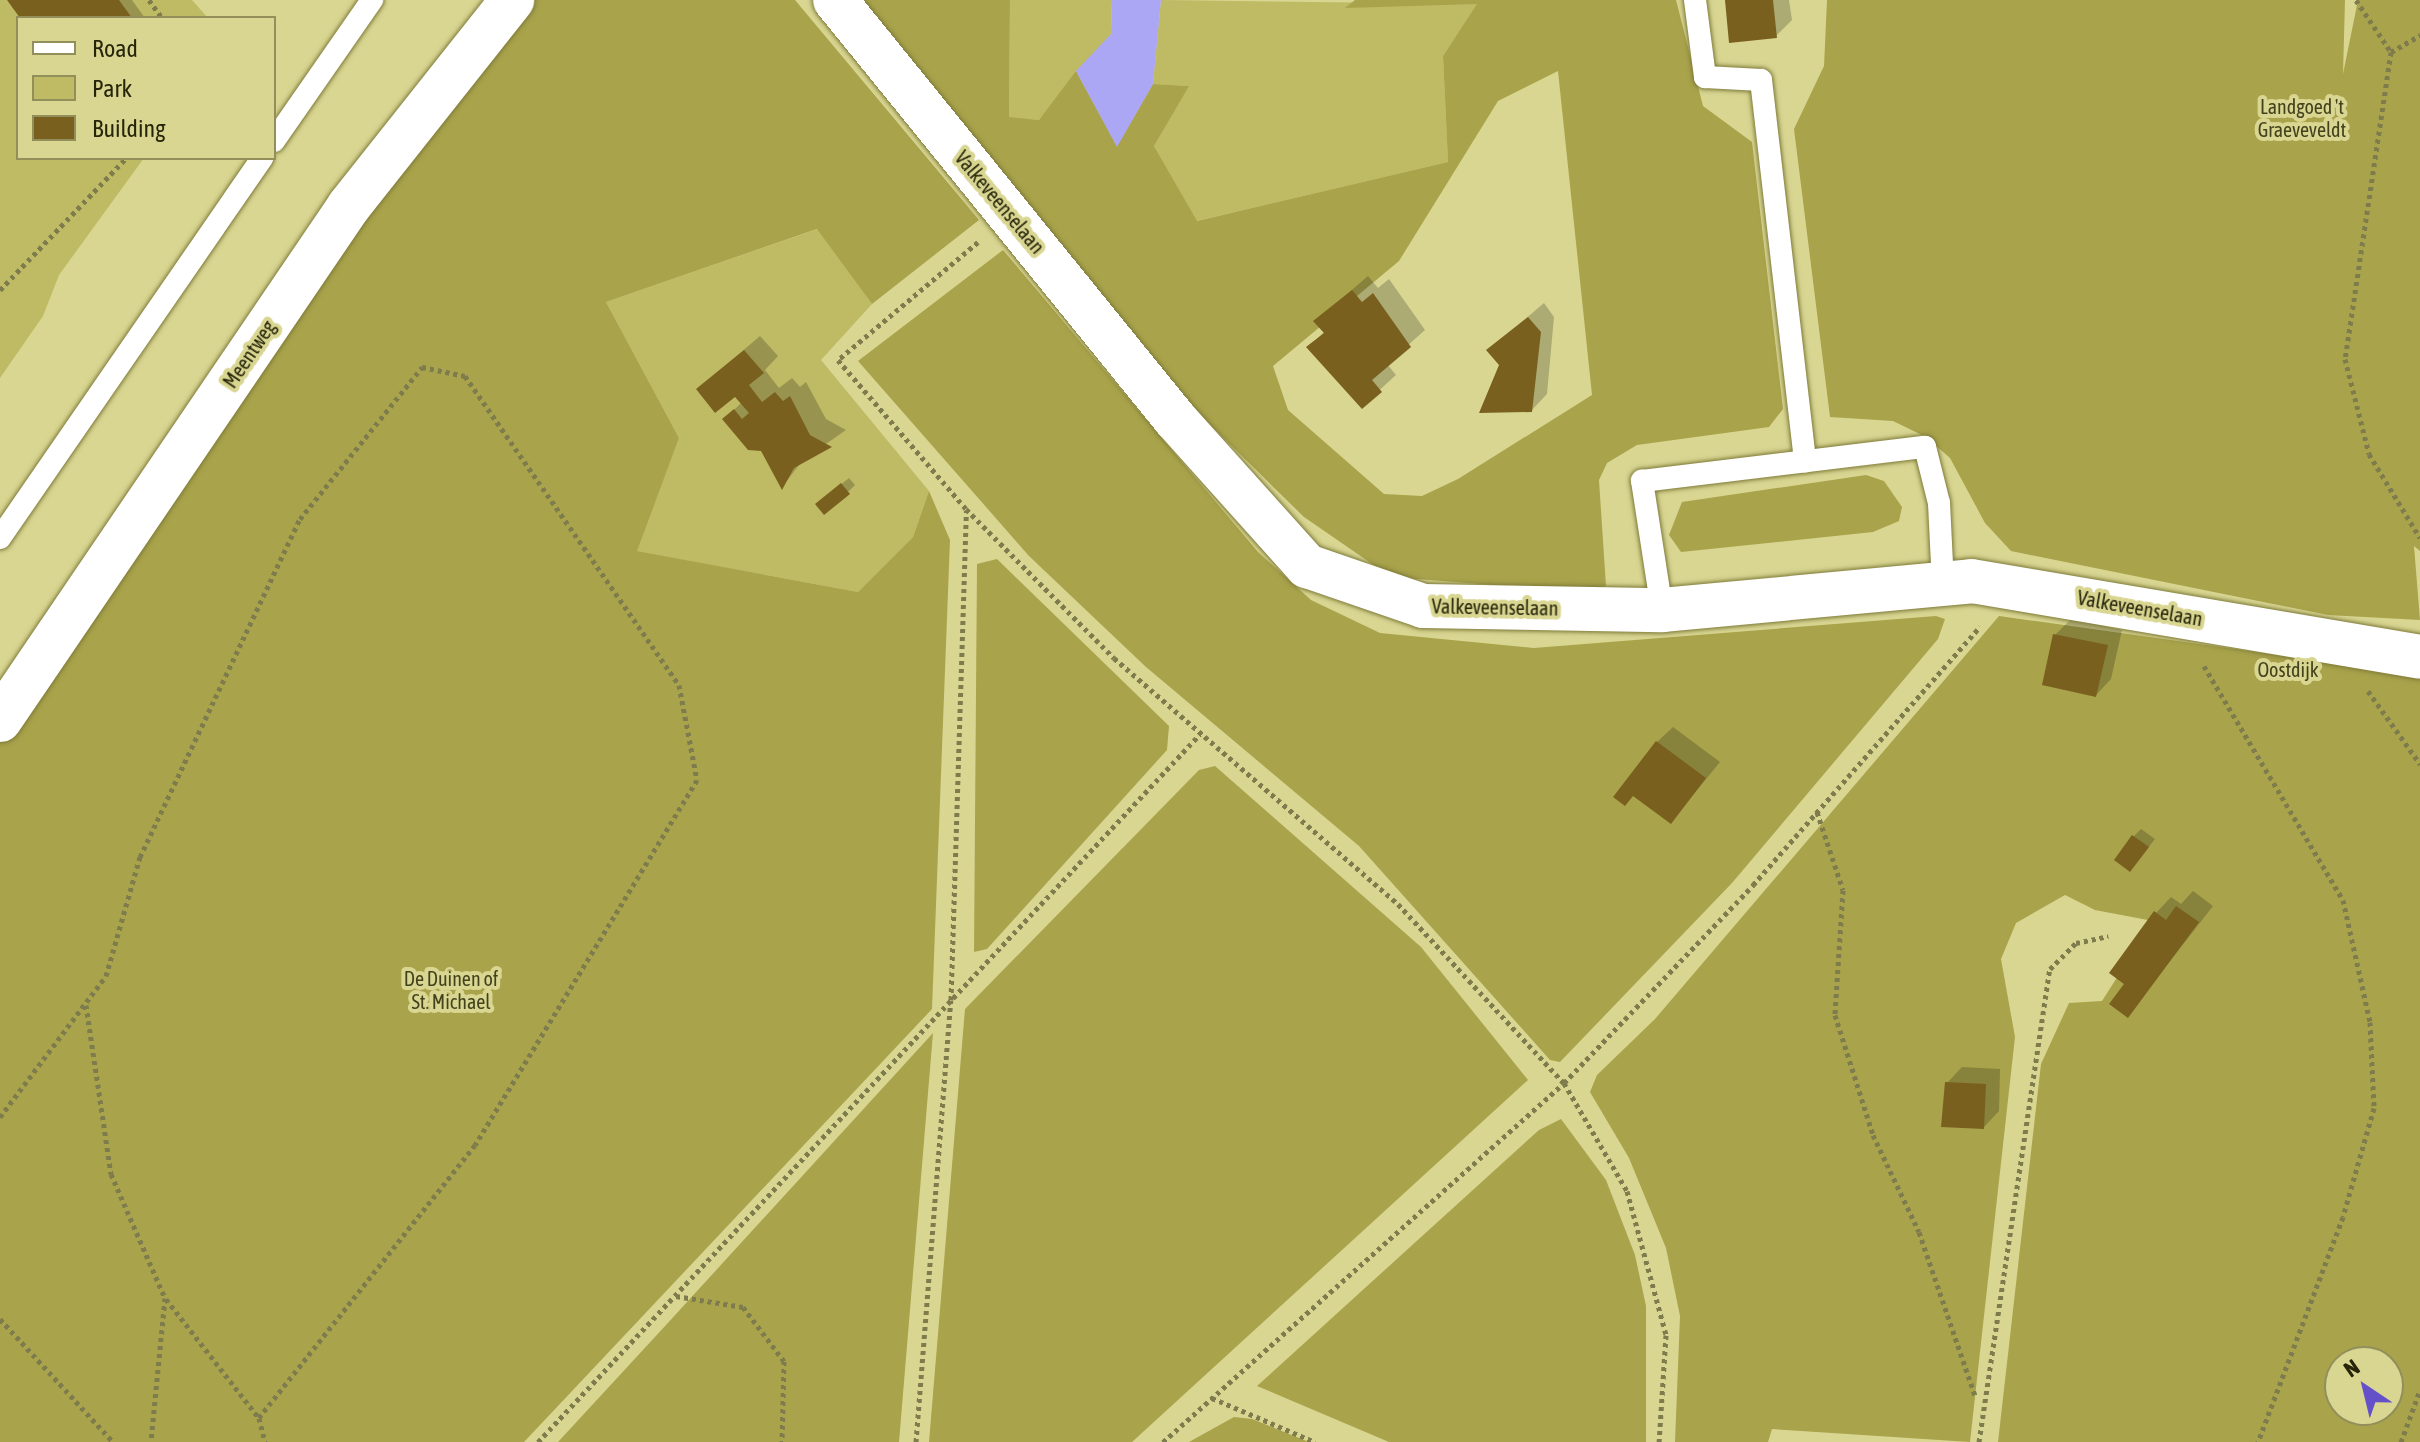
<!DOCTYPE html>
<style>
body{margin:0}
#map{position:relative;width:2420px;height:1442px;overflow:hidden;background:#d9d692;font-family:"Asap Condensed",sans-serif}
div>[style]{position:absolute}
.green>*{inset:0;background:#bfba64}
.forest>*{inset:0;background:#a9a34b}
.water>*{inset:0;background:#aba7f5}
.shadow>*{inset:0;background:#0003}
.building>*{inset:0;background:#7a601f}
.path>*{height:5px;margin-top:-2.5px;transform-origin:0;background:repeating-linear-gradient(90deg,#7e7c4c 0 4px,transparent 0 8px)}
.roads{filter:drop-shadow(0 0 2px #7f7b39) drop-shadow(0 0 2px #7f7b39)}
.service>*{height:22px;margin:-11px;padding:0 11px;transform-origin:11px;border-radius:11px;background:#fff}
.minor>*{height:44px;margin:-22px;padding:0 22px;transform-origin:22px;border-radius:22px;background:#fff}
span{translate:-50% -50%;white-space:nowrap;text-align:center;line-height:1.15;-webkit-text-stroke:8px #d9d692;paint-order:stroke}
.park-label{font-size:20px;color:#44421c}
.street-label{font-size:20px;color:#272509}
.legend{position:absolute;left:16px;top:16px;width:260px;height:144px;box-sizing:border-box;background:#d9d692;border:2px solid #928f5b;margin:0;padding:10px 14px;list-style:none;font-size:24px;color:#272509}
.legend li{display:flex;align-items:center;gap:16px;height:40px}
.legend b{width:40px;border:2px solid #928f5b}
.north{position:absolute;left:2324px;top:1346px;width:80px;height:80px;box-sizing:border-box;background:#d9d692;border:2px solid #928f5b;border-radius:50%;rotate:325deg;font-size:22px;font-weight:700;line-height:32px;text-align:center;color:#272509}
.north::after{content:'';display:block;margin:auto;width:28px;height:36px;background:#6451ca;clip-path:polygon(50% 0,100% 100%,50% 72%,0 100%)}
</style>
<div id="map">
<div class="green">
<i style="clip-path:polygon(0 0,192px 0,208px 18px,18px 18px,18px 158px,144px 158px,59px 275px,43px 316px,0 378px)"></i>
<i style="clip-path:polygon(1010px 0,1111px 0,1112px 33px,1039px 120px,1009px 118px)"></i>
<i style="clip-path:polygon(1161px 0,1478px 4px,1443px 56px,1448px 162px,1196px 221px,1154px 146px,1188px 86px,1153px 84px)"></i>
<i style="clip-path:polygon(818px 229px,872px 304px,821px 360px,929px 491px,913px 537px,858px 592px,636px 551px,679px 438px,606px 302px)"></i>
</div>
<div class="forest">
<i style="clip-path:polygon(513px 0,795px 0,979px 220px,872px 304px,817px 229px,606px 302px,679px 438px,637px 551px,858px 592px,913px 537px,929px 491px,950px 540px,932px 1009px,524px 1442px,0 1442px,0 740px)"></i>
<i style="clip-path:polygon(evenodd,859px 0,1010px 0,1009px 117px,1039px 120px,1076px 71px,1117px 146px,1153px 84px,1189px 86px,1154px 146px,1197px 221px,1448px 162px,1443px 56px,1477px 4px,1345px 8px,1355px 0,1676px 0,1703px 106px,1752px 142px,1783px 409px,1769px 427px,1637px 445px,1607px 463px,1599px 480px,1606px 586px,1582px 592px,1391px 577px,1304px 517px,1201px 416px,859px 0,1558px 71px,1592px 395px,1458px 479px,1422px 496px,1384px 494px,1288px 410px,1273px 366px,1399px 261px,1498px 101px,1558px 71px)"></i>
<i style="clip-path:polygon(1827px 0,2345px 0,2343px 74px,2358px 0,2420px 0,2420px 551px,2414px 546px,2420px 620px,2328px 615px,2011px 551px,1985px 523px,1950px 458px,1926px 437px,1893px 421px,1830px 417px,1794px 129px,1824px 66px)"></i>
<i style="clip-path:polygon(1003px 250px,1258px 552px,1311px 600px,1380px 633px,1534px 648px,1936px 616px,1945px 619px,1938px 639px,1732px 883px,1560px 1062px,1550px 1060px,1359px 846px,1146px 667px,1029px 556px,858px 361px)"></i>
<i style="clip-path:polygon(1866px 475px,1884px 481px,1902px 507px,1899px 521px,1873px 532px,1681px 552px,1669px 535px,1682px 502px)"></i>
<i style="clip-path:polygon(997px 559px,1169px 726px,1167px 750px,987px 949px,974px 952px,977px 564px)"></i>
<i style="clip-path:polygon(evenodd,1999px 616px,2420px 675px,2420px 1442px,1998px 1442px,2041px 1064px,2069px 1003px,2102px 1001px,2153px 921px,2095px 910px,2065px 895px,2016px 923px,2001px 959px,2015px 1037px,1970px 1442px,1772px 1429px,1768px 1442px,1675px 1442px,1680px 1316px,1666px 1248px,1629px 1158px,1590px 1092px,1597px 1075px,1655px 1019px,1999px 616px,2340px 1362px,2388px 1362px,2388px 1410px,2340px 1410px,2340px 1362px)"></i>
<i style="clip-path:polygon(1215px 766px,1421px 947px,1528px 1080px,1132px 1442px,929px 1442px,965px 1009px,1199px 770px)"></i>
<i style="clip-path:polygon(933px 1033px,899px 1442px,558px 1442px,666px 1325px)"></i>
<i style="clip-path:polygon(1561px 1119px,1606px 1180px,1635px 1255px,1646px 1306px,1646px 1442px,1389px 1442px,1257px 1386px,1539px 1130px)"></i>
<i style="clip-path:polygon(1234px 1417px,1252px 1419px,1309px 1442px,1189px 1442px)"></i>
</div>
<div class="water">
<i style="clip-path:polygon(1111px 0,1161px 0,1153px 84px,1117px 147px,1076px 71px,1112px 33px)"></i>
</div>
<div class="shadow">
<i style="clip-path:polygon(9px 0,132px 0,145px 18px,23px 18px)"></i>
<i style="clip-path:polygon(1727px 0,1789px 0,1792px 20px,1776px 36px)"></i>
<i style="clip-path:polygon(1368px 276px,1378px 288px,1389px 279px,1425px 330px,1387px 364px,1396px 375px,1362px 406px,1309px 347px,1325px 331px,1316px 321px)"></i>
<i style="clip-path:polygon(1544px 303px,1554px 317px,1547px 394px,1532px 410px,1489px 350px)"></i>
<i style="clip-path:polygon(760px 336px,778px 356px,765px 370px,779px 388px,792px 378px,800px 387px,806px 382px,826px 419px,846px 430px,803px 460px,782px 487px,762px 449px,725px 419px,742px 402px,736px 394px,698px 389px)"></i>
<i style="clip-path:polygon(849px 478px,855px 485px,848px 492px,825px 497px)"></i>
<i style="clip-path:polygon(2071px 619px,2122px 630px,2111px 679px,2096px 695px,2055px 635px)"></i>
<i style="clip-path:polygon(1673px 727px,1720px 762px,1671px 822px,1657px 742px)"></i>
<i style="clip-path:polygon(2141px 829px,2155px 839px,2137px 862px,2134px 836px)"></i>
<i style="clip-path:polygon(2193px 891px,2213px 906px,2128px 1015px,2126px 983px,2156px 913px,2171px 897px,2181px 904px)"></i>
<i style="clip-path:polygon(1962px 1067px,2000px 1069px,1999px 1111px,1984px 1127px,1947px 1083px)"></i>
</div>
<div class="building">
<i style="clip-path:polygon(7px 0,119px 0,132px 18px,20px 18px)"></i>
<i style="clip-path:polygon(1725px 0,1773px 0,1777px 38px,1729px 43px)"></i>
<i style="clip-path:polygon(1352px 290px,1362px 302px,1373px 293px,1411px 347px,1372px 380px,1382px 392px,1362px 409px,1306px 347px,1324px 333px,1313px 321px)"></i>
<i style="clip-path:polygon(1528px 317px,1541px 332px,1532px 412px,1479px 413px,1499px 365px,1486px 350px)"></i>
<i style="clip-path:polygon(744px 350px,764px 373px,749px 385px,762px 402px,775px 392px,783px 401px,790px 396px,810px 435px,832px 447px,794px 468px,782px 490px,761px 451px,748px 450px,722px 419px,734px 409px,742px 419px,749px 413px,735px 397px,715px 413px,696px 389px)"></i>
<i style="clip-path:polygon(841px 483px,850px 494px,824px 515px,815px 504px)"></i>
<i style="clip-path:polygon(2053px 634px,2108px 645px,2096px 697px,2042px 685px)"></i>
<i style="clip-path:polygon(1656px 741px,1706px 778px,1671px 824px,1633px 796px,1625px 806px,1613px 797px)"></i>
<i style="clip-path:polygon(2132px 835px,2149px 847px,2130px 872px,2114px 860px)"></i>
<i style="clip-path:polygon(2176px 906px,2199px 922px,2128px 1018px,2109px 1004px,2124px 984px,2109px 973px,2154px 911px,2166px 920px)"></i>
<i style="clip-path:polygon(1945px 1082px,1986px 1084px,1984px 1129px,1941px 1127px)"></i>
</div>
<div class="path">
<i style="left:149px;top:0;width:22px;rotate:54deg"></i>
<i style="left:2356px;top:0;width:63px;rotate:56.1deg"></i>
<i style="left:2391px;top:52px;width:310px;rotate:98.5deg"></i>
<i style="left:2345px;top:359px;width:98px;rotate:75.8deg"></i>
<i style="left:2369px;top:454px;width:98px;rotate:58.7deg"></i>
<i style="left:2391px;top:52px;width:34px;rotate:-30deg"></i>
<i style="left:978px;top:242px;width:183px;rotate:139.9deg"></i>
<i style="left:838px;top:360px;width:196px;rotate:49.3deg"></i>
<i style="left:966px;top:509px;width:210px;rotate:45.2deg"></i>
<i style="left:1114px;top:658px;width:376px;rotate:40.9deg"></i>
<i style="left:1398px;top:904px;width:244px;rotate:47.2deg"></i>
<i style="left:1564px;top:1083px;width:125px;rotate:59.7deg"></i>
<i style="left:1627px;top:1191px;width:149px;rotate:74.8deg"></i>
<i style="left:1666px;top:1335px;width:107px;rotate:93.7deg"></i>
<i style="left:0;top:290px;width:182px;rotate:-46.3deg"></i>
<i style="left:2204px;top:666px;width:272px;rotate:59.3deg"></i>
<i style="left:2343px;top:900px;width:125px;rotate:77.5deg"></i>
<i style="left:2370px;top:1022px;width:86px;rotate:87.3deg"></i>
<i style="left:2374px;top:1108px;width:113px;rotate:105.9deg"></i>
<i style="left:2343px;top:1217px;width:241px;rotate:110.7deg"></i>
<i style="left:2368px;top:691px;width:90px;rotate:54.5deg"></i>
<i style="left:1817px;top:812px;width:82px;rotate:71.6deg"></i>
<i style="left:1843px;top:890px;width:125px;rotate:93.7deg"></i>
<i style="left:1835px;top:1015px;width:126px;rotate:72.4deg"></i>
<i style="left:1873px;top:1135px;width:107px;rotate:64.6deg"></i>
<i style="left:1919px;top:1232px;width:173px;rotate:71.1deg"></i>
<i style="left:86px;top:1005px;width:171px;rotate:81.6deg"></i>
<i style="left:111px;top:1174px;width:135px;rotate:66.5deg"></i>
<i style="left:165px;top:1298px;width:145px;rotate:95.6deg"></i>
<i style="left:0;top:1117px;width:176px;rotate:-53.1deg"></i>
<i style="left:106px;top:976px;width:124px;rotate:-74.1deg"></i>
<i style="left:140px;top:857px;width:374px;rotate:-64.7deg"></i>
<i style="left:300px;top:519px;width:195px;rotate:-51.2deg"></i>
<i style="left:422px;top:367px;width:44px;rotate:11.8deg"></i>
<i style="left:465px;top:376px;width:376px;rotate:55.3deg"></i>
<i style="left:679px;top:685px;width:97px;rotate:79.3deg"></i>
<i style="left:697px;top:780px;width:427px;rotate:121.3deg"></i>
<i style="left:475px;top:1145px;width:348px;rotate:128.4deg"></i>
<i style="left:259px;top:1418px;width:25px;rotate:76deg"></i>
<i style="left:676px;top:1296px;width:68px;rotate:9.3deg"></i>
<i style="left:743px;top:1307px;width:68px;rotate:52.8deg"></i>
<i style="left:784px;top:1361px;width:81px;rotate:91.4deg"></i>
<i style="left:166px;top:1299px;width:151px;rotate:52deg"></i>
<i style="left:0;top:1319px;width:167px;rotate:47.4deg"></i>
<i style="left:1212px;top:1398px;width:112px;rotate:23.1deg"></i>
<i style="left:538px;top:1442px;width:969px;rotate:-46.92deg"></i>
<i style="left:916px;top:1442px;width:443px;rotate:-85.5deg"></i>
<i style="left:951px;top:1000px;width:490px;rotate:-88.2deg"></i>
<i style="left:1163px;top:1442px;width:538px;rotate:-41.84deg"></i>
<i style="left:1564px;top:1083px;width:274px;rotate:-46.3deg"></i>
<i style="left:1753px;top:885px;width:344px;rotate:-48.7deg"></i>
<i style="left:1979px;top:1442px;width:478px;rotate:-81.5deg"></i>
<i style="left:2050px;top:969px;width:37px;rotate:-45deg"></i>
<i style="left:2076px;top:943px;width:33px;rotate:-12deg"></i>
<i style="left:2401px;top:1442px;width:55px;rotate:-69.9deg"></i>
</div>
<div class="roads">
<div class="service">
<i style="left:1695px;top:0;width:78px;rotate:82.6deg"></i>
<i style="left:1705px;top:77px;width:56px;rotate:3.1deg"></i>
<i style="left:1761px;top:80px;width:384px;rotate:83.4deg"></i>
<i style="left:274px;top:141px;width:172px;rotate:-55.2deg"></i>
<i style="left:0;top:538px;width:462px;rotate:-55.4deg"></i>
<i style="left:1662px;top:610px;width:131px;rotate:-98.8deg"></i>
<i style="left:1642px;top:481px;width:285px;rotate:-6.9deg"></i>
<i style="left:1925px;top:447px;width:58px;rotate:76deg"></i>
<i style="left:1939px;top:503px;width:81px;rotate:87.2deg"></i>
</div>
<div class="minor">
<i style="left:835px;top:0;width:540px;rotate:50.94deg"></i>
<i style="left:1175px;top:419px;width:198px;rotate:48.1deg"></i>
<i style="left:1307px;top:566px;width:123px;rotate:19deg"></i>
<i style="left:1423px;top:606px;width:239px;rotate:1deg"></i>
<i style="left:1662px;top:610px;width:311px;rotate:-5.3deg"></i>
<i style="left:1972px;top:581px;width:454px;rotate:9.6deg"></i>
<i style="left:0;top:720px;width:621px;rotate:-55.82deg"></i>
<i style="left:349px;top:206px;width:263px;rotate:-51.6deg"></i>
</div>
</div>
<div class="park-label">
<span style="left:2302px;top:118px">Landgoed 't<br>Graeveveldt</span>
<span style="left:2288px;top:669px">Oostdijk</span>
<span style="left:451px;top:990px">De Duinen of<br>St. Michael</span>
</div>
<div class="street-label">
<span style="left:1000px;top:202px;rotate:50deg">Valkeveenselaan</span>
<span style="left:249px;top:354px;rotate:-56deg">Meentweg</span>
<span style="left:1495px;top:607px;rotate:1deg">Valkeveenselaan</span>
<span style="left:2140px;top:608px;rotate:10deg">Valkeveenselaan</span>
</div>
<ul class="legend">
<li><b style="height:10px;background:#fff"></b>Road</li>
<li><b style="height:22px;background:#bfba64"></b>Park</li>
<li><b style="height:22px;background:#7a601f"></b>Building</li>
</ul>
<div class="north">N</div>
</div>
